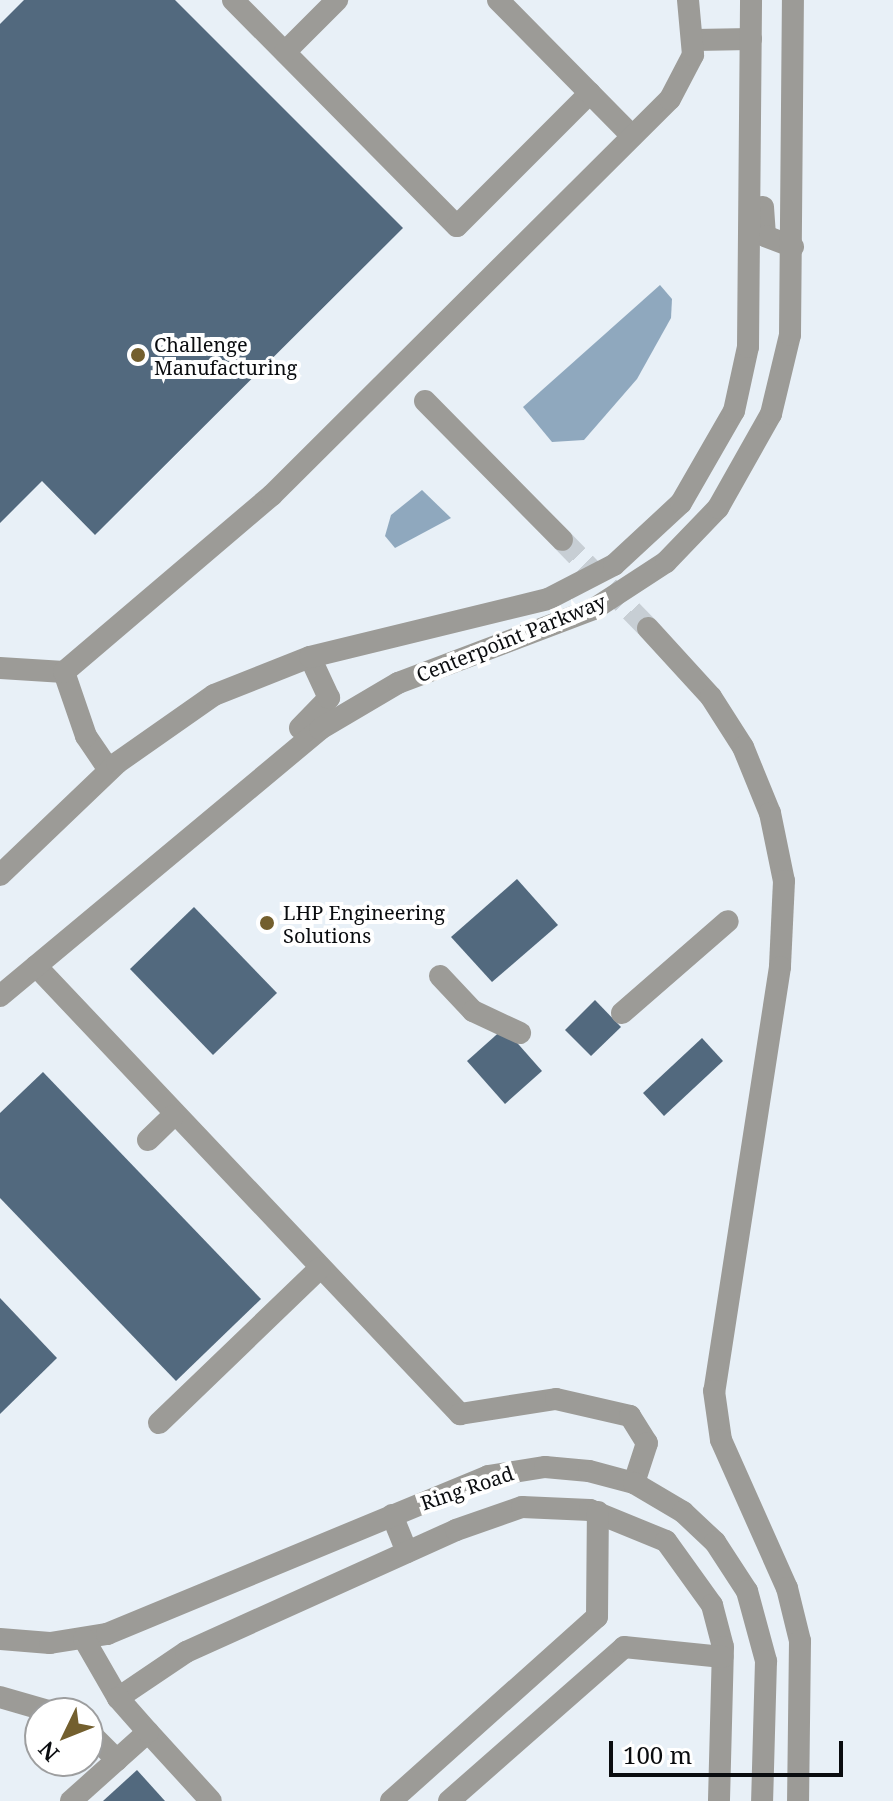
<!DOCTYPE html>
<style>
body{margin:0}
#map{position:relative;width:893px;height:1801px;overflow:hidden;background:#e8f0f7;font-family:"Noto Serif",serif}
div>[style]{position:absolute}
.water>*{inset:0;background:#8fa8be}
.building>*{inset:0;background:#52697e}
.minor-tunnel>*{height:22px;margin-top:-11px;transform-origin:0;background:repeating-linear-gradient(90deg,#c7ced4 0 22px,transparent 0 33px)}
.minor>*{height:22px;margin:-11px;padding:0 11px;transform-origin:11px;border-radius:11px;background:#9c9b97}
.dots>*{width:22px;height:22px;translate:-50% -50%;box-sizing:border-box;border:4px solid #fff;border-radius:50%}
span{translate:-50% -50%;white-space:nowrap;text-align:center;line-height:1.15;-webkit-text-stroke:8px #fff;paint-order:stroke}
.poi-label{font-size:20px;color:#0a0c0f}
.left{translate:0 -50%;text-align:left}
.street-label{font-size:20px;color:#0a0c0f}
.north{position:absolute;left:24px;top:1697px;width:80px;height:80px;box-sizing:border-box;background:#fff;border:2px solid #9d9e9f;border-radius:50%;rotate:227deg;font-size:22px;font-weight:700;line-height:32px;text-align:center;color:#0a0c0f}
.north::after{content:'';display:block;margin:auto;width:28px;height:36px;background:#735f2e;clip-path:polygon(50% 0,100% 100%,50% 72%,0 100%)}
.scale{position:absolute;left:609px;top:1741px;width:234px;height:36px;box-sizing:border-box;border:4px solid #0a0c0f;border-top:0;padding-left:10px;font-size:24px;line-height:28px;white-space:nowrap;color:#0a0c0f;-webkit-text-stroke:6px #fff;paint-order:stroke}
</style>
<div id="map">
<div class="water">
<i style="clip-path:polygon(660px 285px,672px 299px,671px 318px,637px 379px,584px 440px,552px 442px,523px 407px)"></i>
<i style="clip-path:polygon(422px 490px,451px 518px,395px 548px,385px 536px,391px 515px)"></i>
</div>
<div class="building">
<i style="clip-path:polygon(24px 0,175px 0,403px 228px,95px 535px,42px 481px,0 523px,0 24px)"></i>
<i style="clip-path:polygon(517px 879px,558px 925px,492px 982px,451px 937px)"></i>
<i style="clip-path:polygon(194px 907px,277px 993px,213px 1055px,130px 969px)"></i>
<i style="clip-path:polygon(595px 1000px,621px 1027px,591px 1056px,565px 1030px)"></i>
<i style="clip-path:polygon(504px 1028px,542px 1071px,505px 1104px,467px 1061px)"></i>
<i style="clip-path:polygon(702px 1038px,723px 1061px,664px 1116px,643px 1093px)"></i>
<i style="clip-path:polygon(43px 1072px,261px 1299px,176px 1381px,0 1198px,0 1113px)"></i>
<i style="clip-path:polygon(0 1298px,57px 1358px,0 1414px)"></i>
<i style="clip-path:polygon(137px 1770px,165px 1801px,103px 1801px)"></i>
</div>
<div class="minor-tunnel">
<i style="left:562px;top:540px;width:123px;rotate:45.7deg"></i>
</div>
<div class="minor">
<i style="left:233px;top:0;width:318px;rotate:45.3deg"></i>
<i style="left:457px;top:226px;width:188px;rotate:-45deg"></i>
<i style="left:498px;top:0;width:191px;rotate:45.4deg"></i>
<i style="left:695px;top:40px;width:56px;rotate:-1deg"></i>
<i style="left:285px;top:52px;width:74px;rotate:-45deg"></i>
<i style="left:763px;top:207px;width:29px;rotate:86deg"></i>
<i style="left:765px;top:236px;width:30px;rotate:21deg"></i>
<i style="left:425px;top:401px;width:195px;rotate:45.4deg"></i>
<i style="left:648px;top:628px;width:93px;rotate:47.6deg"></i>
<i style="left:711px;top:697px;width:59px;rotate:57.4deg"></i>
<i style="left:743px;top:747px;width:71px;rotate:67.8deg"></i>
<i style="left:770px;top:813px;width:69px;rotate:78.4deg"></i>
<i style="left:784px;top:881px;width:86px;rotate:92.7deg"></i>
<i style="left:780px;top:967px;width:429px;rotate:98.8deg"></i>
<i style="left:714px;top:1391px;width:49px;rotate:81.9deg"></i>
<i style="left:721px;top:1440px;width:162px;rotate:66deg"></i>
<i style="left:787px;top:1588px;width:55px;rotate:76.2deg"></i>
<i style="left:800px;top:1641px;width:160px;rotate:90.7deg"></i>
<i style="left:0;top:668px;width:64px;rotate:3.6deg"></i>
<i style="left:300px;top:728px;width:42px;rotate:-46deg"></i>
<i style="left:329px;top:698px;width:45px;rotate:-114.9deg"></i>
<i style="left:109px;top:770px;width:41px;rotate:-124.1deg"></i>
<i style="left:86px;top:736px;width:68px;rotate:-109deg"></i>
<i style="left:64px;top:672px;width:273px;rotate:-40.4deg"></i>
<i style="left:272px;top:495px;width:561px;rotate:-44.86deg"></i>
<i style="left:670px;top:99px;width:50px;rotate:-62.4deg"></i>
<i style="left:693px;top:55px;width:55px;rotate:-95.2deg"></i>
<i style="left:0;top:875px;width:162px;rotate:-43.7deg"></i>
<i style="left:117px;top:763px;width:118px;rotate:-35deg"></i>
<i style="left:214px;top:695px;width:103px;rotate:-21.6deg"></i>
<i style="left:310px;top:657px;width:245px;rotate:-13.7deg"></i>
<i style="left:548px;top:599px;width:74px;rotate:-27.3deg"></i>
<i style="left:614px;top:565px;width:91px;rotate:-42.8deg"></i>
<i style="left:681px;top:503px;width:106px;rotate:-60.1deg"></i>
<i style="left:734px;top:411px;width:66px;rotate:-77.7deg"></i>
<i style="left:748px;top:347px;width:347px;rotate:-89.5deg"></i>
<i style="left:36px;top:966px;width:617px;rotate:46.58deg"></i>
<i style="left:460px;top:1414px;width:97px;rotate:-8.9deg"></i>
<i style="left:556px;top:1399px;width:76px;rotate:12.9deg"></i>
<i style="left:630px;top:1416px;width:32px;rotate:58deg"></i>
<i style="left:647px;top:1443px;width:42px;rotate:108deg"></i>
<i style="left:440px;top:976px;width:48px;rotate:46.7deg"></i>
<i style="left:473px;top:1011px;width:52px;rotate:25.1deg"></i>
<i style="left:0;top:996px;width:417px;rotate:-39.8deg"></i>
<i style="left:320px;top:729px;width:91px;rotate:-30.5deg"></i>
<i style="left:398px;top:683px;width:210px;rotate:-20.7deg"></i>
<i style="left:594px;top:609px;width:86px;rotate:-33.1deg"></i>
<i style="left:666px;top:562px;width:75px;rotate:-46.1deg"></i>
<i style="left:718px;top:508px;width:108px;rotate:-60.6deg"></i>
<i style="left:771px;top:414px;width:81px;rotate:-76.5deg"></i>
<i style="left:790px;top:335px;width:335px;rotate:-89.5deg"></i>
<i style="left:622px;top:1013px;width:140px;rotate:-41deg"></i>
<i style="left:148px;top:1140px;width:35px;rotate:-44deg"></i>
<i style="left:159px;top:1423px;width:223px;rotate:-43.9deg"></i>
<i style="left:392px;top:1515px;width:40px;rotate:68deg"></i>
<i style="left:0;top:1639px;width:50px;rotate:4.6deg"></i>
<i style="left:50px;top:1643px;width:58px;rotate:-9deg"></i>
<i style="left:107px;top:1634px;width:412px;rotate:-22.5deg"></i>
<i style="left:488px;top:1476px;width:58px;rotate:-9deg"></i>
<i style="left:545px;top:1467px;width:44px;rotate:5.2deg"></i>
<i style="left:589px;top:1471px;width:47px;rotate:14.9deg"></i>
<i style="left:634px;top:1483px;width:57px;rotate:30.6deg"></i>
<i style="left:683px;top:1512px;width:44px;rotate:43.2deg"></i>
<i style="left:715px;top:1542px;width:59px;rotate:56.9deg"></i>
<i style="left:747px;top:1591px;width:73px;rotate:74.8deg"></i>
<i style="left:766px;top:1661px;width:140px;rotate:91.6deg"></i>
<i style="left:84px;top:1639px;width:68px;rotate:60deg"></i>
<i style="left:118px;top:1698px;width:82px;rotate:-34.1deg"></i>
<i style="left:186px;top:1652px;width:296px;rotate:-24.3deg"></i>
<i style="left:456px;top:1530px;width:70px;rotate:-19.2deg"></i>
<i style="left:522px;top:1507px;width:68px;rotate:2.5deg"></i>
<i style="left:590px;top:1510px;width:82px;rotate:22.2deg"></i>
<i style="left:666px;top:1541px;width:79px;rotate:54.3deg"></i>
<i style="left:712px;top:1605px;width:43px;rotate:75.3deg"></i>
<i style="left:723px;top:1647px;width:154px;rotate:91.5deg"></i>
<i style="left:0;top:1697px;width:57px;rotate:16.2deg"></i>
<i style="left:88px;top:1731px;width:41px;rotate:45deg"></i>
<i style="left:148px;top:1732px;width:93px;rotate:47.6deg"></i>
<i style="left:71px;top:1801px;width:103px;rotate:-41.9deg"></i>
<i style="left:148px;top:1732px;width:45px;rotate:-131.4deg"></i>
<i style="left:391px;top:1801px;width:276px;rotate:-41.8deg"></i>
<i style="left:597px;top:1617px;width:105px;rotate:-89.5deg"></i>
<i style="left:449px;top:1801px;width:233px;rotate:-41.3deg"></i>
<i style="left:624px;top:1647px;width:99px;rotate:5.8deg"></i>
</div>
<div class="dots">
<i style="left:138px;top:355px;background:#735f2e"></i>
<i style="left:267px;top:923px;background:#735f2e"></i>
</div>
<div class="poi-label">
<span class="left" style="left:154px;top:356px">Challenge<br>Manufacturing</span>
<span class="left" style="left:283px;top:924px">LHP Engineering<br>Solutions</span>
</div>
<div class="street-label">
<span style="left:511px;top:638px;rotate:-22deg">Centerpoint Parkway</span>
<span style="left:467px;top:1488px;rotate:-19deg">Ring Road</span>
</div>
<div class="north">N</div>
<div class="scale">100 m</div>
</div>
